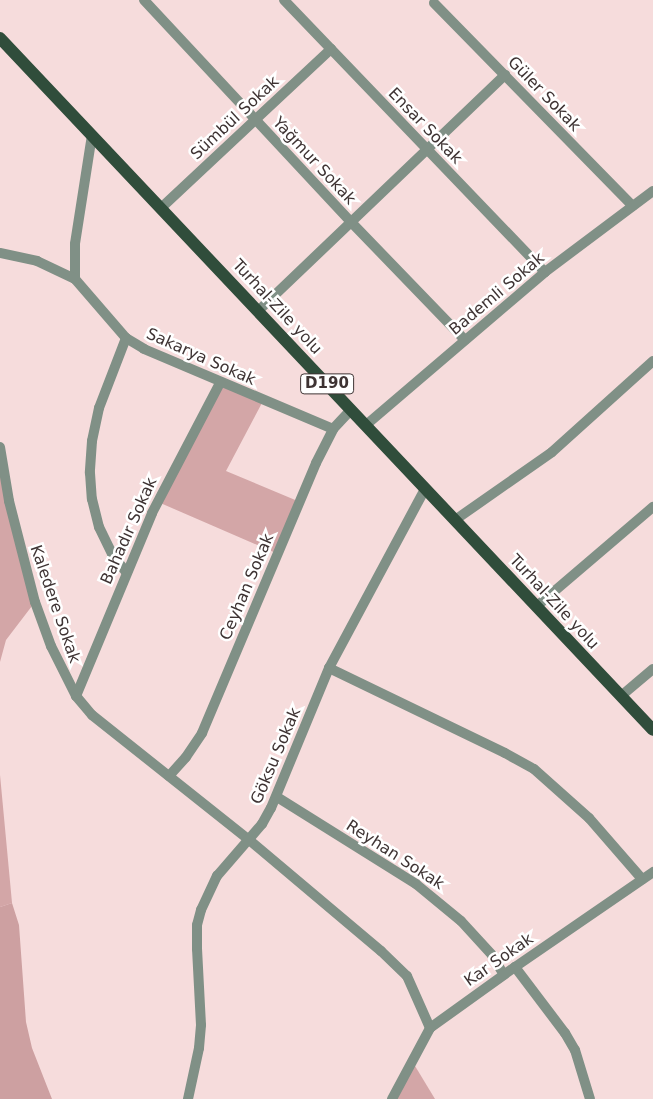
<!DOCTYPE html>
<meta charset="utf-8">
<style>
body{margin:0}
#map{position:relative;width:653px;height:1099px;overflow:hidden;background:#f6dcdc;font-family:"DejaVu Sans",sans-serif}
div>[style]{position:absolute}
.green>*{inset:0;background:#d3a6a7}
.forest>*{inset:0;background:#cda0a1}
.minor>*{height:10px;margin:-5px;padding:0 5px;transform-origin:5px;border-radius:5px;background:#809086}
.tertiary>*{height:10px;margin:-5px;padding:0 5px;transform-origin:5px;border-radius:5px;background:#809086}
.primary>*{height:12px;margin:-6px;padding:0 6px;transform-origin:6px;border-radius:6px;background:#304d3b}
span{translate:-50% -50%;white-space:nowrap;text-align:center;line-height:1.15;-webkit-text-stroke:5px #fff;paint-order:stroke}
.shield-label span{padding:1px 4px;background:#fff;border:1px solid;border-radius:4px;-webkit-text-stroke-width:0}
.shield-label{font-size:15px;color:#3e3333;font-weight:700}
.street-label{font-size:16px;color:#3e3333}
</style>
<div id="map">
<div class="green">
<i style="clip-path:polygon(220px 383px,263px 401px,226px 471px,300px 502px,278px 554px,158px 502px)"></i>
<i style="clip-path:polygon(0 449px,35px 602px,6px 640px,0 662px)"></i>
<i style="clip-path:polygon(0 775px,12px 903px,0 907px)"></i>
<i style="clip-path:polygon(412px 1061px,435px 1099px,392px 1099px)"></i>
</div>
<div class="forest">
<i style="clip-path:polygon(12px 903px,19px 925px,26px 1022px,32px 1048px,52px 1099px,0 1099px,0 907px)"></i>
</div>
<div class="minor">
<i style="left:144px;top:0;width:304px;rotate:47deg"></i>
<i style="left:351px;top:222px;width:164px;rotate:46deg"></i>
<i style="left:284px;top:0;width:377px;rotate:46.2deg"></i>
<i style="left:434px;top:3px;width:284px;rotate:45.6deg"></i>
<i style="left:92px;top:135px;width:110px;rotate:98.9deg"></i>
<i style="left:75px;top:244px;width:35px;rotate:90deg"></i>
<i style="left:75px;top:279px;width:78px;rotate:49.2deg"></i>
<i style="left:126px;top:338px;width:21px;rotate:31deg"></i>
<i style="left:144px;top:349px;width:205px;rotate:22.9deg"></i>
<i style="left:161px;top:208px;width:233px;rotate:-43.1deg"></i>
<i style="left:0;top:253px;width:38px;rotate:12deg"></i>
<i style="left:37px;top:261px;width:42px;rotate:25.3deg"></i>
<i style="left:258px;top:311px;width:342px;rotate:-43.7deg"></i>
<i style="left:126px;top:338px;width:75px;rotate:111.1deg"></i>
<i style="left:99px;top:408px;width:34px;rotate:102deg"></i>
<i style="left:92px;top:441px;width:32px;rotate:94deg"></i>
<i style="left:90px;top:473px;width:26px;rotate:86deg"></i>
<i style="left:92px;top:499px;width:29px;rotate:76deg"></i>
<i style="left:99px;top:527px;width:30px;rotate:64deg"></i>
<i style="left:112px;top:554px;width:23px;rotate:52deg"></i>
<i style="left:0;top:447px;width:55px;rotate:80.5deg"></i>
<i style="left:9px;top:501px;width:104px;rotate:75.6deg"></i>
<i style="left:35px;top:602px;width:47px;rotate:70deg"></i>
<i style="left:51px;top:646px;width:56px;rotate:63.4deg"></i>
<i style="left:76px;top:696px;width:25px;rotate:50deg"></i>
<i style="left:92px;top:715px;width:199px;rotate:38.5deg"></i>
<i style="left:248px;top:839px;width:174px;rotate:40.1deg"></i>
<i style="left:381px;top:951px;width:36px;rotate:44deg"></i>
<i style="left:407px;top:976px;width:57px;rotate:66.1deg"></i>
<i style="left:455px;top:520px;width:118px;rotate:-35deg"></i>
<i style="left:552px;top:452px;width:136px;rotate:-42deg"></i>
<i style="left:537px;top:606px;width:153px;rotate:-40.5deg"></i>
<i style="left:329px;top:668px;width:195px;rotate:25.8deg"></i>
<i style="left:505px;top:753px;width:33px;rotate:29deg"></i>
<i style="left:534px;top:769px;width:74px;rotate:41.7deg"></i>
<i style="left:589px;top:818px;width:81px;rotate:49deg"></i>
<i style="left:76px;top:696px;width:198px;rotate:-67.4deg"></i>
<i style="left:152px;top:513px;width:147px;rotate:-62.4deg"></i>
<i style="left:621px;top:696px;width:42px;rotate:-40.2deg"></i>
<i style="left:169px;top:776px;width:25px;rotate:-48deg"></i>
<i style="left:186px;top:757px;width:29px;rotate:-56deg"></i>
<i style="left:202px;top:733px;width:293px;rotate:-67.1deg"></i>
<i style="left:316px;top:463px;width:38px;rotate:-63deg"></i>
<i style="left:333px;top:429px;width:26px;rotate:-47deg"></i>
<i style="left:277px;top:797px;width:164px;rotate:32deg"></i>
<i style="left:416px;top:884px;width:58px;rotate:39.4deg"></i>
<i style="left:461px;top:921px;width:46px;rotate:47.6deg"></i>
<i style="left:492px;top:955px;width:23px;rotate:59deg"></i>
<i style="left:515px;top:967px;width:83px;rotate:52.9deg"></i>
<i style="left:565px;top:1033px;width:20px;rotate:60deg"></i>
<i style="left:575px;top:1050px;width:51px;rotate:73deg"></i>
<i style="left:188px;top:1099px;width:52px;rotate:-77.8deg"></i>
<i style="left:199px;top:1048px;width:23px;rotate:-85deg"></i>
<i style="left:201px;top:1025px;width:76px;rotate:-93deg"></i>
<i style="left:197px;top:949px;width:24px;rotate:-90deg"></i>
<i style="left:197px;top:925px;width:16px;rotate:-75deg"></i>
<i style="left:201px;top:910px;width:38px;rotate:-65deg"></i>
<i style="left:217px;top:876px;width:69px;rotate:-49.1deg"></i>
<i style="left:262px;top:824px;width:18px;rotate:-61deg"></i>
<i style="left:271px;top:808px;width:152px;rotate:-67.5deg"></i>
<i style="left:329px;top:668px;width:203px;rotate:-61.8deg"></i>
<i style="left:392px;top:1099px;width:81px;rotate:-61.8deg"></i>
<i style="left:430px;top:1028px;width:105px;rotate:-35.7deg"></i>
<i style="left:515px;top:967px;width:168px;rotate:-34.5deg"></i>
</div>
<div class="tertiary">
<i style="left:366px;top:425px;width:235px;rotate:-40.5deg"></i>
<i style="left:545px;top:272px;width:135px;rotate:-36.9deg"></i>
</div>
<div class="primary">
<i style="left:0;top:38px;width:951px;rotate:46.66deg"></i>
</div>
<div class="shield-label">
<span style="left:327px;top:384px">D190</span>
</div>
<div class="street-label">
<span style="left:544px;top:94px;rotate:46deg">Güler Sokak</span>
<span style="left:235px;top:118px;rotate:-43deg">Sümbül Sokak</span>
<span style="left:425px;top:126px;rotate:46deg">Ensar Sokak</span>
<span style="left:314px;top:161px;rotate:47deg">Yağmur Sokak</span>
<span style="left:497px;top:294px;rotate:-40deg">Bademli Sokak</span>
<span style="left:277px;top:307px;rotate:47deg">Turhal-Zile yolu</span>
<span style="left:201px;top:357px;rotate:24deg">Sakarya Sokak</span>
<span style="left:129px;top:531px;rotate:-66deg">Bahadır Sokak</span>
<span style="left:247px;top:587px;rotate:-67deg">Ceyhan Sokak</span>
<span style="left:554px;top:602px;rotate:47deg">Turhal-Zile yolu</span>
<span style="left:55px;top:604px;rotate:71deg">Kaledere Sokak</span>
<span style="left:276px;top:756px;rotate:-67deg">Göksu Sokak</span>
<span style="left:395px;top:855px;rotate:33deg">Reyhan Sokak</span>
<span style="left:499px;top:960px;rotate:-35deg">Kar Sokak</span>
</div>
</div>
